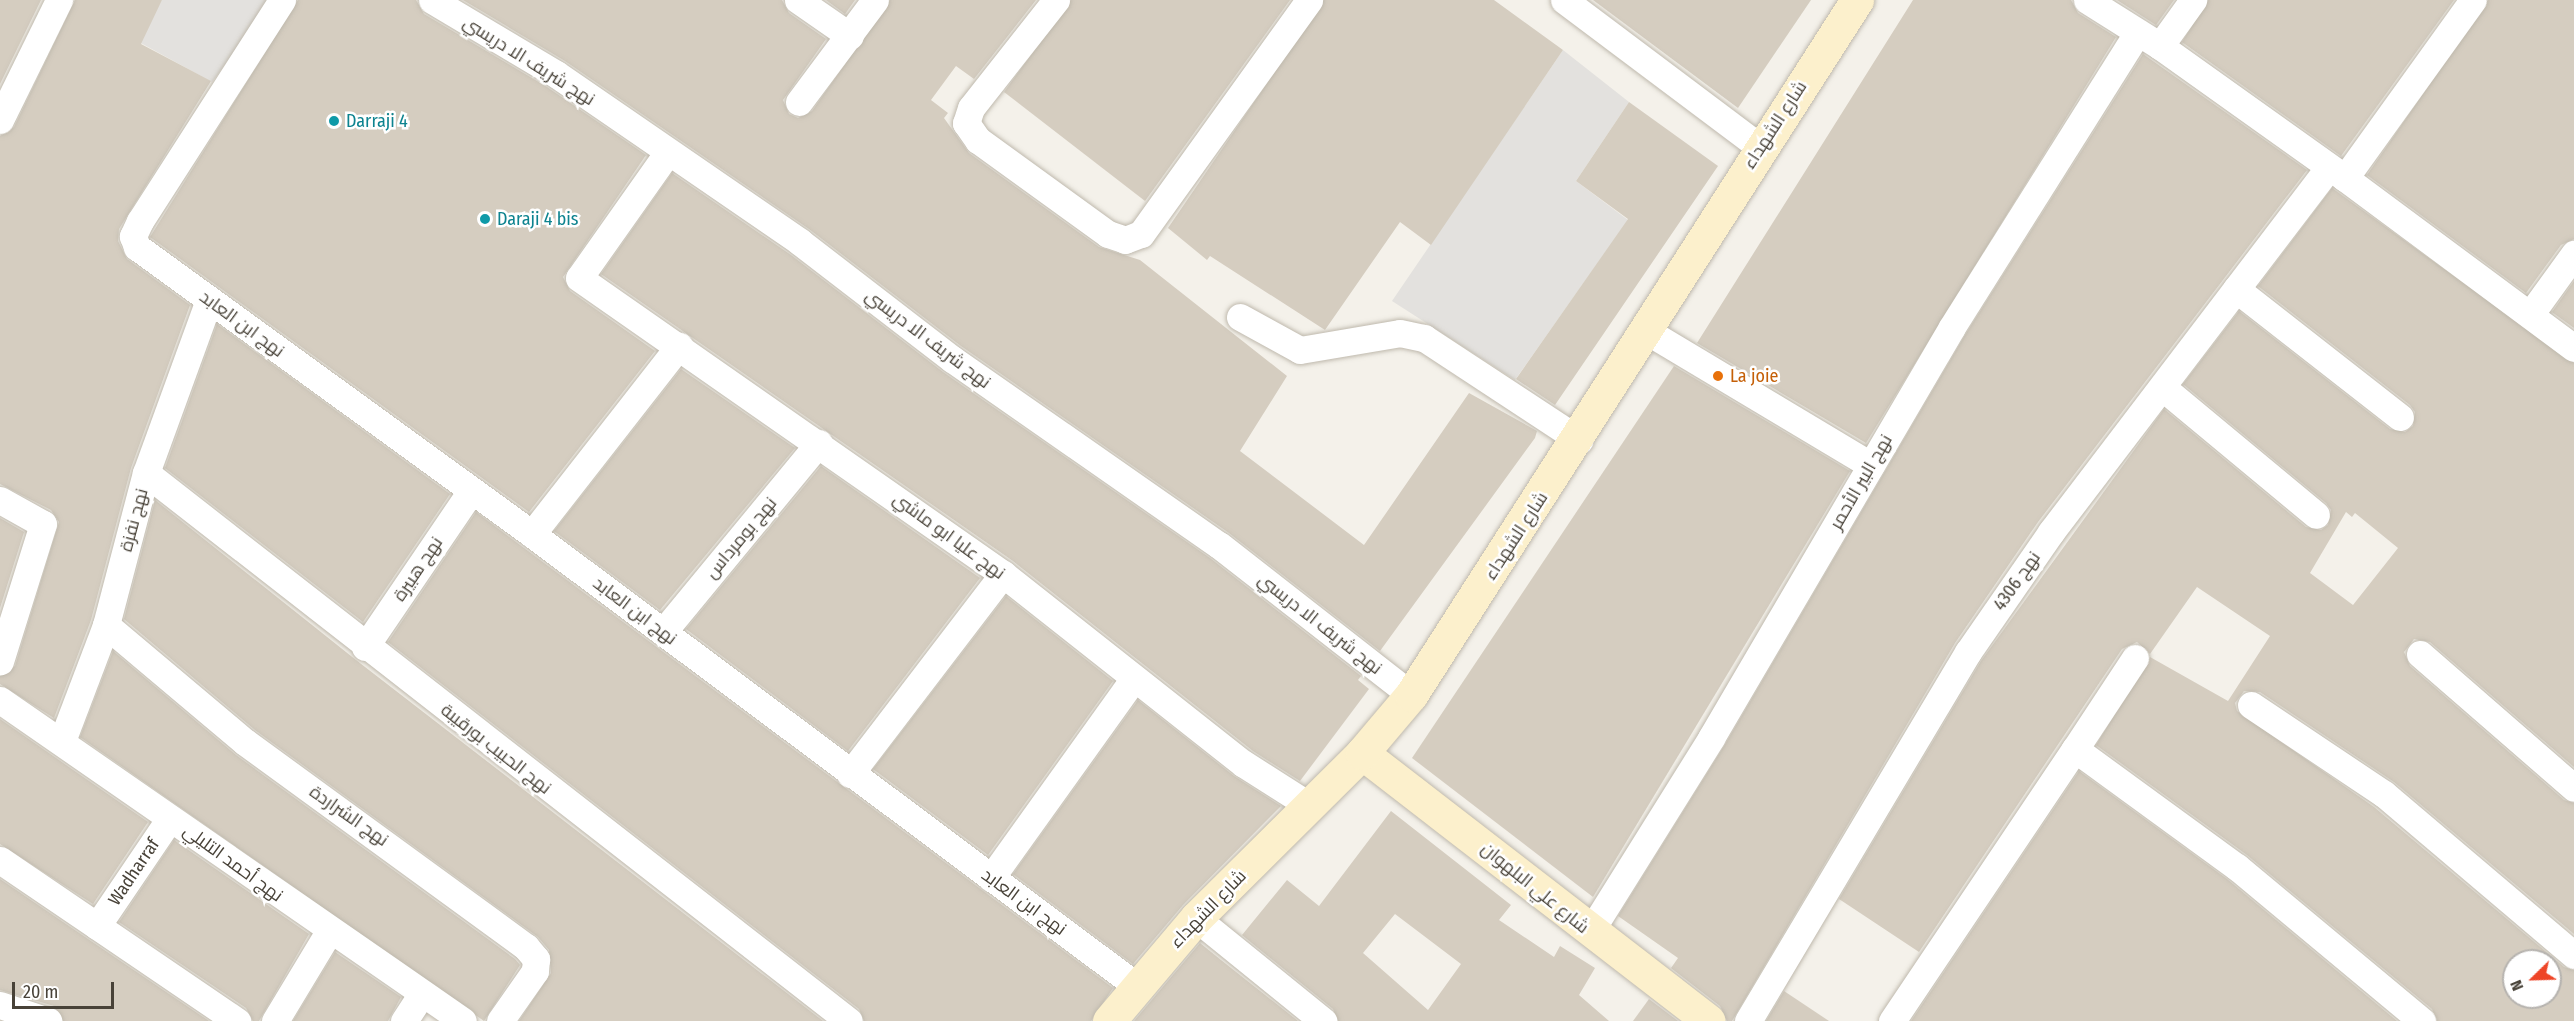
<!DOCTYPE html>
<meta charset="utf-8">
<style>
body{margin:0}
#map{position:relative;width:2574px;height:1021px;overflow:hidden;background:#f4f1ea;font-family:"Fira Sans Condensed",Cairo,sans-serif}
div>[style]{position:absolute}
.parking>*{inset:0;background:#e3e1de}
.building>*{inset:0;background:#d5cdc0}
.roads{filter:drop-shadow(0 0 2px #bfb9ad) drop-shadow(0 0 2px #bfb9ad)}
.street>*{height:27px;margin:-13.5px;padding:0 13.5px;transform-origin:13.5px;border-radius:13.5px;background:#fff}
.secondary>*{height:33px;margin:-16.5px;padding:0 16.5px;transform-origin:16.5px;border-radius:16.5px;background:#fcf0cc}
.dots>*{width:16px;height:16px;translate:-50% -50%;box-sizing:border-box;border:3px solid #fff;border-radius:50%}
span{translate:-50% -50%;white-space:nowrap;text-align:center;line-height:1.15;-webkit-text-stroke:5px #fff;paint-order:stroke}
.street-label{font-size:18px;color:#484238}
.culture-label{font-size:18px;color:#0d838f}
.left{translate:0 -50%;text-align:left}
.food-label{font-size:18px;color:#c56008}
.north{position:absolute;left:2502px;top:949px;width:60px;height:60px;box-sizing:border-box;background:#fff;border:2px solid #b6b3af;border-radius:50%;rotate:247deg;font-size:16px;font-weight:700;line-height:24px;text-align:center;color:#484238}
.north::after{content:'';display:block;margin:auto;width:21px;height:27px;background:#ee4527;clip-path:polygon(50% 0,100% 100%,50% 72%,0 100%)}
.scale{position:absolute;left:12px;top:982px;width:102px;height:27px;box-sizing:border-box;border:3px solid #484238;border-top:0;padding-left:8px;font-size:18px;line-height:21px;white-space:nowrap;color:#484238;-webkit-text-stroke:4px #fff;paint-order:stroke}
</style>
<div id="map">
<div class="parking">
<i style="clip-path:polygon(162px 0,273px 0,212px 82px,139px 42px)"></i>
<i style="clip-path:polygon(1563px 50px,1629px 102px,1576px 181px,1628px 220px,1515px 380px,1392px 301px)"></i>
</div>
<div class="building">
<i style="clip-path:polygon(0 0,41px 0,0 84px)"></i>
<i style="clip-path:polygon(75px 0,162px 0,141px 44px,211px 81px,119px 229px,118px 241px,127px 259px,190px 305px,131px 468px,91px 620px,54px 718px,0 684px,0 676px,15px 666px,59px 522px,51px 510px,0 484px,0 136px,14px 127px)"></i>
<i style="clip-path:polygon(298px 0,416px 0,424px 14px,547px 87px,646px 155px,563px 277px,570px 291px,655px 351px,529px 512px,150px 237px)"></i>
<i style="clip-path:polygon(463px 0,782px 0,789px 13px,826px 39px,783px 100px,789px 114px,798px 118px,812px 111px,890px 0,1036px 0,974px 79px,956px 66px,931px 100px,948px 113px,944px 118px,969px 153px,1099px 247px,1140px 260px,1287px 376px,1240px 451px,1364px 545px,1469px 393px,1537px 431px,1535px 438px,1380px 651px,1229px 533px,961px 346px,809px 229px,565px 61px)"></i>
<i style="clip-path:polygon(826px 0,855px 0,845px 14px)"></i>
<i style="clip-path:polygon(1071px 0,1290px 0,1145px 201px,1004px 92px)"></i>
<i style="clip-path:polygon(1324px 0,1494px 0,1563px 50px,1431px 245px,1400px 222px,1325px 330px,1210px 256px,1207px 260px,1168px 228px)"></i>
<i style="clip-path:polygon(1593px 0,1811px 0,1738px 108px)"></i>
<i style="clip-path:polygon(1913px 0,2071px 0,2078px 13px,2116px 37px,1866px 443px,1697px 343px)"></i>
<i style="clip-path:polygon(2117px 0,2174px 0,2156px 25px)"></i>
<i style="clip-path:polygon(2208px 0,2454px 0,2341px 156px,2182px 42px)"></i>
<i style="clip-path:polygon(2488px 0,2574px 0,2574px 239px,2561px 245px,2526px 293px,2367px 175px)"></i>
<i style="clip-path:polygon(2143px 54px,2307px 170px,2038px 522px,1955px 643px,1732px 1021px,1727px 1021px,1720px 1006px,1671px 968px,1678px 958px,1618px 916px,1724px 746px,1965px 335px)"></i>
<i style="clip-path:polygon(1629px 102px,1718px 166px,1555px 405px,1516px 379px,1628px 219px,1576px 181px)"></i>
<i style="clip-path:polygon(672px 173px,791px 255px,943px 372px,1210px 558px,1361px 676px,1358px 680px,1369px 689px,1300px 781px,1253px 751px,1013px 561px,601px 274px)"></i>
<i style="clip-path:polygon(evenodd,2332px 188px,2574px 363px,2574px 767px,2430px 642px,2414px 639px,2404px 652px,2410px 666px,2564px 800px,2574px 803px,2574px 934px,2394px 782px,2260px 692px,2244px 691px,2235px 703px,2237px 711px,2374px 807px,2564px 967px,2574px 970px,2574px 1021px,2437px 1021px,2432px 1009px,2247px 855px,2096px 745px,2150px 657px,2228px 701px,2270px 636px,2197px 587px,2150px 654px,2137px 642px,2122px 649px,1919px 952px,1839px 899px,1981px 661px,2164px 409px,2306px 527px,2321px 530px,2328px 525px,2331px 510px,2326px 503px,2183px 384px,2239px 311px,2390px 429px,2405px 432px,2413px 426px,2415px 412px,2410px 405px,2258px 286px,2332px 188px,2346px 512px,2352px 517px,2355px 513px,2398px 548px,2353px 605px,2310px 573px,2346px 512px,2332px 188px,2514px 961px,2550px 961px,2550px 997px,2514px 997px,2514px 961px)"></i>
<i style="clip-path:polygon(2574px 281px,2574px 328px,2552px 312px)"></i>
<i style="clip-path:polygon(217px 324px,450px 494px,363px 622px,165px 468px)"></i>
<i style="clip-path:polygon(1674px 366px,1850px 471px,1593px 897px,1412px 758px)"></i>
<i style="clip-path:polygon(681px 369px,795px 448px,660px 610px,554px 531px)"></i>
<i style="clip-path:polygon(821px 466px,980px 578px,848px 751px,686px 629px)"></i>
<i style="clip-path:polygon(155px 500px,356px 660px,823px 1021px,519px 1021px,551px 973px,549px 950px,538px 937px,255px 730px,124px 619px)"></i>
<i style="clip-path:polygon(476px 512px,1113px 988px,1091px 1021px,864px 1021px,859px 1009px,388px 642px)"></i>
<i style="clip-path:polygon(0 518px,24px 532px,0 608px)"></i>
<i style="clip-path:polygon(1006px 596px,1113px 681px,988px 855px,873px 769px)"></i>
<i style="clip-path:polygon(113px 651px,236px 755px,515px 959px,520px 965px,484px 1021px,80px 737px)"></i>
<i style="clip-path:polygon(1138px 700px,1234px 776px,1281px 806px,1183px 905px,1133px 964px,1013px 874px)"></i>
<i style="clip-path:polygon(0 719px,148px 822px,93px 904px,0 844px)"></i>
<i style="clip-path:polygon(2079px 771px,2227px 879px,2397px 1021px,1911px 1021px)"></i>
<i style="clip-path:polygon(evenodd,1391px 811px,1511px 905px,1499px 920px,1554px 957px,1560px 946px,1595px 968px,1579px 995px,1609px 1021px,1338px 1021px,1333px 1009px,1242px 935px,1287px 880px,1319px 906px,1391px 811px,1395px 914px,1461px 964px,1428px 1010px,1363px 953px,1395px 914px)"></i>
<i style="clip-path:polygon(174px 840px,309px 934px,259px 1021px,253px 1021px,246px 1008px,119px 922px)"></i>
<i style="clip-path:polygon(0 879px,88px 939px,209px 1021px,63px 1021px,54px 1006px,0 990px)"></i>
<i style="clip-path:polygon(1200px 943px,1221px 960px,1298px 1021px,1134px 1021px)"></i>
<i style="clip-path:polygon(335px 952px,401px 997px,388px 1021px,293px 1021px)"></i>
<i style="clip-path:polygon(1784px 991px,1829px 1021px,1766px 1021px)"></i>
<i style="clip-path:polygon(1649px 999px,1678px 1021px,1633px 1021px)"></i>
</div>
<div class="roads">
<div class="street">
<i style="left:282px;top:0;width:263px;rotate:122.7deg"></i>
<i style="left:140px;top:221px;width:17px;rotate:115deg"></i>
<i style="left:133px;top:236px;width:12px;rotate:70deg"></i>
<i style="left:137px;top:247px;width:488px;rotate:36deg"></i>
<i style="left:532px;top:534px;width:757px;rotate:36.78deg"></i>
<i style="left:432px;top:0;width:144px;rotate:30.8deg"></i>
<i style="left:556px;top:74px;width:296px;rotate:34.5deg"></i>
<i style="left:800px;top:242px;width:192px;rotate:37.6deg"></i>
<i style="left:952px;top:359px;width:325px;rotate:34.9deg"></i>
<i style="left:1219px;top:545px;width:244px;rotate:38deg"></i>
<i style="left:798px;top:0;width:63px;rotate:34.7deg"></i>
<i style="left:1056px;top:0;width:137px;rotate:128.2deg"></i>
<i style="left:971px;top:108px;width:16px;rotate:108deg"></i>
<i style="left:966px;top:123px;width:21px;rotate:55deg"></i>
<i style="left:978px;top:140px;width:160px;rotate:35.9deg"></i>
<i style="left:1108px;top:234px;width:18px;rotate:19deg"></i>
<i style="left:1125px;top:240px;width:17px;rotate:-21deg"></i>
<i style="left:1141px;top:234px;width:288px;rotate:-54.3deg"></i>
<i style="left:1564px;top:0;width:245px;rotate:36.9deg"></i>
<i style="left:2087px;top:0;width:86px;rotate:32.2deg"></i>
<i style="left:2160px;top:46px;width:227px;rotate:35.5deg"></i>
<i style="left:2345px;top:178px;width:285px;rotate:36.6deg"></i>
<i style="left:2160px;top:46px;width:57px;rotate:-54.3deg"></i>
<i style="left:799px;top:102px;width:127px;rotate:-53.3deg"></i>
<i style="left:0;top:120px;width:134px;rotate:-63.8deg"></i>
<i style="left:668px;top:152px;width:154px;rotate:125.2deg"></i>
<i style="left:579px;top:278px;width:517px;rotate:34.92deg"></i>
<i style="left:1003px;top:574px;width:307px;rotate:38.3deg"></i>
<i style="left:1244px;top:764px;width:78px;rotate:32.5deg"></i>
<i style="left:2345px;top:178px;width:219px;rotate:-54.3deg"></i>
<i style="left:2236px;top:289px;width:208px;rotate:38deg"></i>
<i style="left:2532px;top:312px;width:72px;rotate:-54.1deg"></i>
<i style="left:1240px;top:317px;width:68px;rotate:28.8deg"></i>
<i style="left:1300px;top:350px;width:101px;rotate:-9.6deg"></i>
<i style="left:1400px;top:333px;width:25px;rotate:12deg"></i>
<i style="left:1424px;top:338px;width:186px;rotate:33.3deg"></i>
<i style="left:1645px;top:330px;width:263px;rotate:30.9deg"></i>
<i style="left:2162px;top:387px;width:200px;rotate:39.7deg"></i>
<i style="left:146px;top:473px;width:891px;rotate:37.94deg"></i>
<i style="left:0;top:500px;width:49px;rotate:29.2deg"></i>
<i style="left:43px;top:524px;width:144px;rotate:107.4deg"></i>
<i style="left:532px;top:534px;width:239px;rotate:-52deg"></i>
<i style="left:106px;top:625px;width:182px;rotate:40.1deg"></i>
<i style="left:245px;top:742px;width:348px;rotate:36.1deg"></i>
<i style="left:526px;top:947px;width:16px;rotate:50deg"></i>
<i style="left:536px;top:959px;width:12px;rotate:95deg"></i>
<i style="left:535px;top:971px;width:61px;rotate:125deg"></i>
<i style="left:663px;top:632px;width:245px;rotate:-50.5deg"></i>
<i style="left:365px;top:647px;width:189px;rotate:-55.8deg"></i>
<i style="left:2420px;top:654px;width:204px;rotate:41deg"></i>
<i style="left:0;top:700px;width:563px;rotate:34.73deg"></i>
<i style="left:2251px;top:705px;width:160px;rotate:33.8deg"></i>
<i style="left:2384px;top:794px;width:249px;rotate:40.3deg"></i>
<i style="left:62px;top:741px;width:124px;rotate:-69.2deg"></i>
<i style="left:106px;top:625px;width:157px;rotate:-75.3deg"></i>
<i style="left:146px;top:473px;width:184px;rotate:-70deg"></i>
<i style="left:2075px;top:749px;width:109px;rotate:-56.6deg"></i>
<i style="left:850px;top:774px;width:252px;rotate:-52.6deg"></i>
<i style="left:0;top:860px;width:287px;rotate:34.2deg"></i>
<i style="left:991px;top:878px;width:244px;rotate:-54.4deg"></i>
<i style="left:1196px;top:918px;width:164px;rotate:39deg"></i>
<i style="left:97px;top:926px;width:130px;rotate:-55.9deg"></i>
<i style="left:1590px;top:932px;width:229px;rotate:-58deg"></i>
<i style="left:1711px;top:738px;width:476px;rotate:-59.6deg"></i>
<i style="left:1952px;top:327px;width:347px;rotate:-57.8deg"></i>
<i style="left:0;top:1005px;width:51px;rotate:18.4deg"></i>
<i style="left:275px;top:1021px;width:106px;rotate:-58.9deg"></i>
<i style="left:404px;top:1021px;width:33px;rotate:-57deg"></i>
<i style="left:1748px;top:1021px;width:430px;rotate:-59.2deg"></i>
<i style="left:1968px;top:652px;width:146px;rotate:-55.3deg"></i>
<i style="left:2051px;top:532px;width:457px;rotate:-52.7deg"></i>
<i style="left:1892px;top:1021px;width:328px;rotate:-56.1deg"></i>
<i style="left:2075px;top:749px;width:200px;rotate:36.1deg"></i>
<i style="left:2237px;top:867px;width:241px;rotate:39.8deg"></i>
</div>
<div class="secondary">
<i style="left:1362px;top:753px;width:438px;rotate:37.7deg"></i>
<i style="left:1109px;top:1021px;width:135px;rotate:-49.8deg"></i>
<i style="left:1196px;top:918px;width:234px;rotate:-44.8deg"></i>
<i style="left:1362px;top:753px;width:76px;rotate:-49.8deg"></i>
<i style="left:1411px;top:695px;width:826px;rotate:-57.31deg"></i>
</div>
</div>
<div class="dots">
<i style="left:334px;top:121px;background:#0f9aa8"></i>
<i style="left:485px;top:219px;background:#0f9aa8"></i>
<i style="left:1718px;top:376px;background:#e8710a"></i>
</div>
<div class="street-label">
<span style="left:529px;top:61px;rotate:32deg">نهج شريف الا دريسي</span>
<span style="left:1775px;top:125px;rotate:-57deg">شارع الشهداء</span>
<span style="left:242px;top:324px;rotate:36deg">نهج ابن العابد</span>
<span style="left:928px;top:339px;rotate:37deg">نهج شريف الا دريسي</span>
<span style="left:1861px;top:482px;rotate:-60deg">نهج البير الأحمر</span>
<span style="left:134px;top:520px;rotate:-75deg">نهج نفزة</span>
<span style="left:949px;top:536px;rotate:36deg">نهج عليا ابو ماشي</span>
<span style="left:1516px;top:536px;rotate:-57deg">شارع الشهداء</span>
<span style="left:741px;top:538px;rotate:-50deg">نهج بومرداس</span>
<span style="left:418px;top:569px;rotate:-56deg">نهج هبيرة</span>
<span style="left:2017px;top:581px;rotate:-55deg">نهج 4306</span>
<span style="left:635px;top:611px;rotate:37deg">نهج ابن العابد</span>
<span style="left:1320px;top:624px;rotate:38deg">نهج شريف الا دريسي</span>
<span style="left:496px;top:749px;rotate:38deg">نهج الحبيب بورقيبة</span>
<span style="left:349px;top:816px;rotate:35deg">نهج الشراردة</span>
<span style="left:233px;top:863px;rotate:36deg">نهج أحمد التليلي</span>
<span style="left:134px;top:872px;rotate:-56deg">Wadharraf</span>
<span style="left:1535px;top:888px;rotate:39deg">شارع علي البلهوان</span>
<span style="left:1024px;top:902px;rotate:36deg">نهج ابن العابد</span>
<span style="left:1208px;top:909px;rotate:-46deg">شارع الشهداء</span>
</div>
<div class="culture-label">
<span class="left" style="left:346px;top:121px">Darraji 4</span>
<span class="left" style="left:497px;top:219px">Daraji 4 bis</span>
</div>
<div class="food-label">
<span class="left" style="left:1730px;top:376px">La joie</span>
</div>
<div class="north">N</div>
<div class="scale">20 m</div>
</div>
